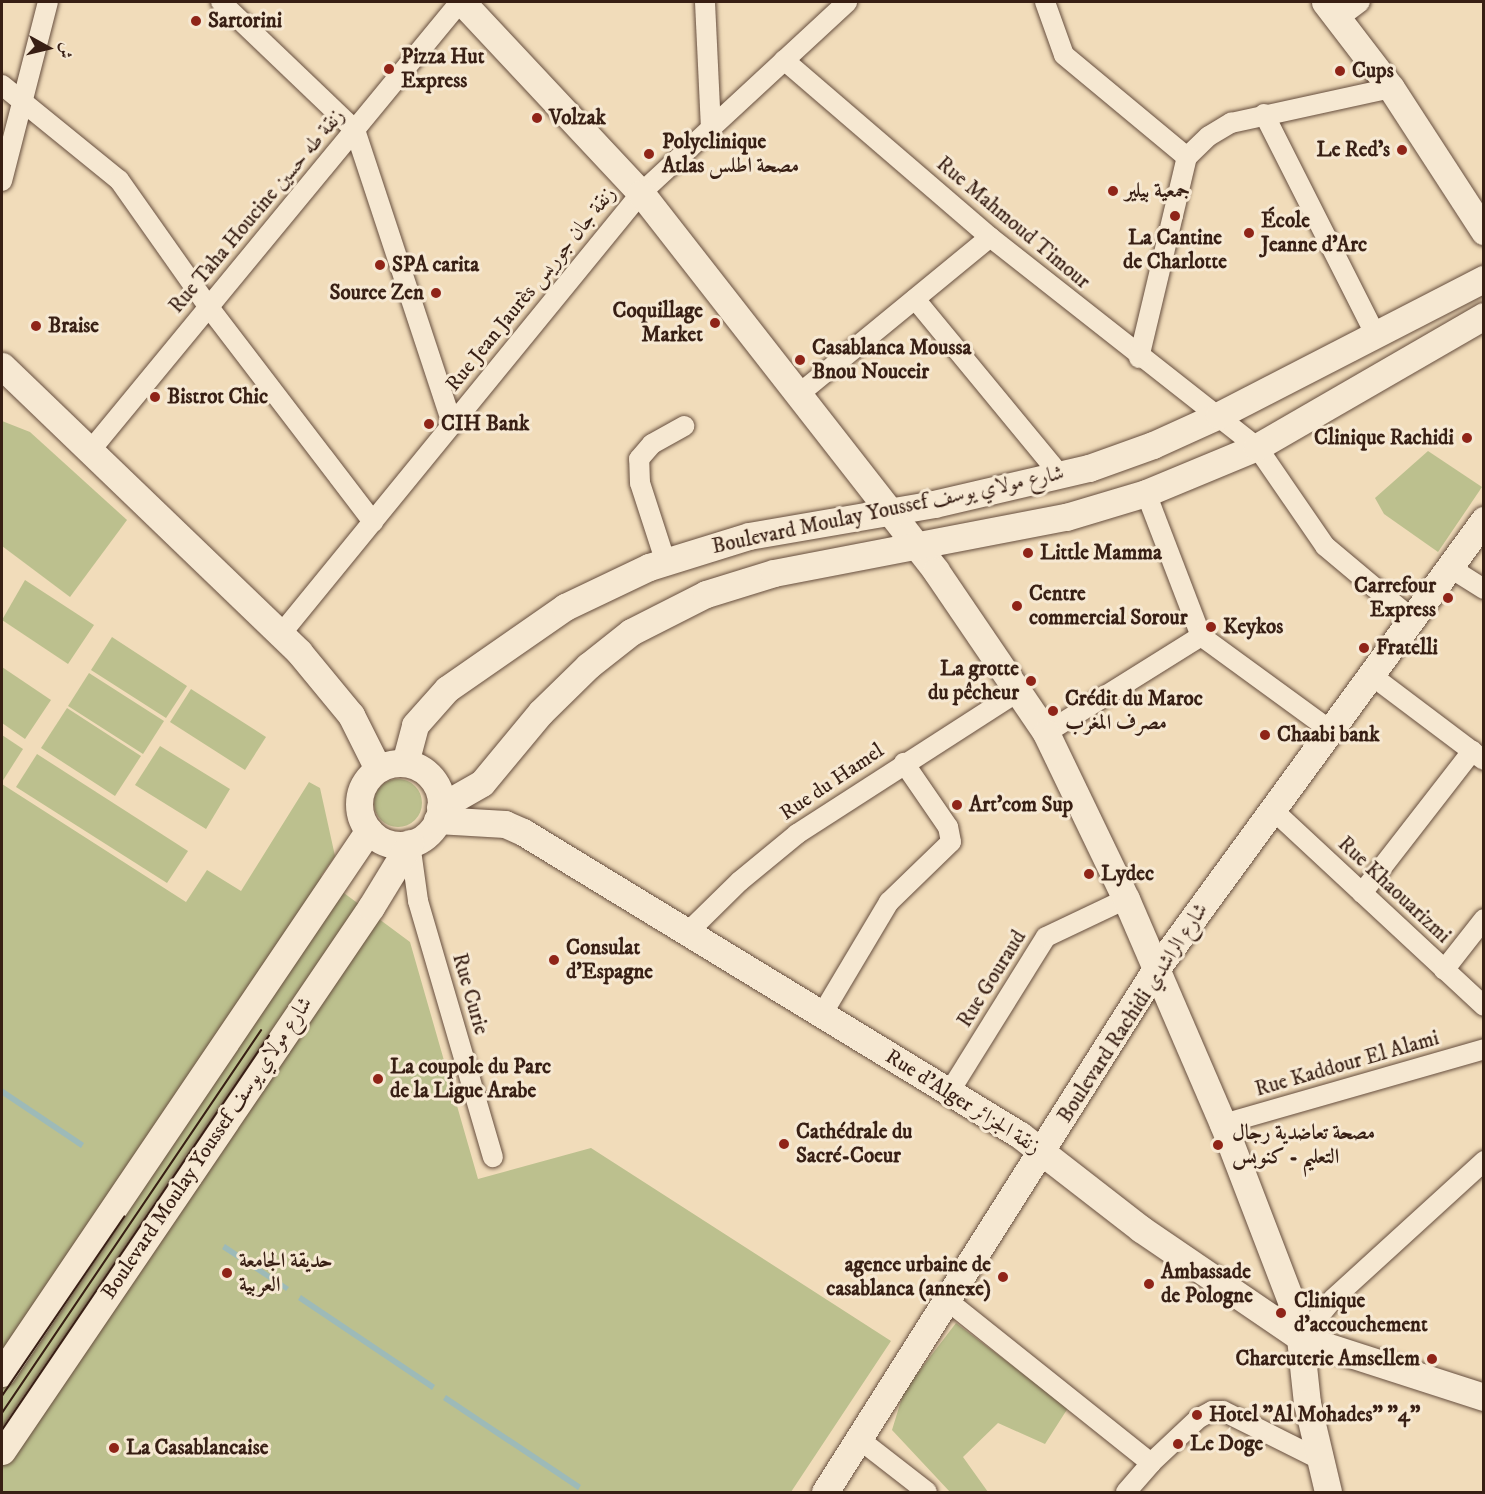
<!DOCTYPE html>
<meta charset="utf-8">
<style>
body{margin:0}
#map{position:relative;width:1485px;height:1494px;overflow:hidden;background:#f1dcba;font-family:"IM FELL DW Pica",Amiri,serif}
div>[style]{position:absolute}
.green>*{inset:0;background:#bcc08e}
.round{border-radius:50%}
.water>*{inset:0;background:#9dbab8}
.roads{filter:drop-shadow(0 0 2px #664e3e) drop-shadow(0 0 2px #664e3e)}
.street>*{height:20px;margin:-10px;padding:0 10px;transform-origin:10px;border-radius:10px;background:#f6e8d2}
.secondary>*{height:27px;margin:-13.5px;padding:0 13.5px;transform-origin:13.5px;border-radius:13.5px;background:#f6e8d2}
.secondary>.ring{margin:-13.5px;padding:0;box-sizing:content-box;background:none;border:27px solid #f6e8d2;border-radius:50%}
.tram>*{height:1.5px;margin:-0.75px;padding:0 0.75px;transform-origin:0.75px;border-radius:0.75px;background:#381f14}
.dots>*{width:16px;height:16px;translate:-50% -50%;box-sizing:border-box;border:3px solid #f6e8d2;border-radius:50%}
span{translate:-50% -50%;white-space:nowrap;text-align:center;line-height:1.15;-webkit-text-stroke:6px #f6e8d2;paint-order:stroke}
.poi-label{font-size:21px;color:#381f14;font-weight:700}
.left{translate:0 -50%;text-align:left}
.right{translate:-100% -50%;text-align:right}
.street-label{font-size:21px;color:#381f14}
.frame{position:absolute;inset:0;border:3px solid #381f14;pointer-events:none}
.north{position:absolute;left:18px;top:18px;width:60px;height:60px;-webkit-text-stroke:4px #f6e8d2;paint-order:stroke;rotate:98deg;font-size:16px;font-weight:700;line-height:24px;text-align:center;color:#381f14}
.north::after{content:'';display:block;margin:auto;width:21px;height:27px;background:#381f14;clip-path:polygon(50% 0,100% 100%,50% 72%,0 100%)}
</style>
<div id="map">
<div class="green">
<i style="clip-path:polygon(2px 421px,30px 432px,127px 520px,70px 597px,2px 546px)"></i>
<i style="clip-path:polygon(1428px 451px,1482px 487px,1438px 552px,1384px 514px,1375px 498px)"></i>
<i style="clip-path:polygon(25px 580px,94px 625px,68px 664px,2px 620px)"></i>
<i style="clip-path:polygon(112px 637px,187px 686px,166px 718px,91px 670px)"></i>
<i style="clip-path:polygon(2px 667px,51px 700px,25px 739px,2px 723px)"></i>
<i style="clip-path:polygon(89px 673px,164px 721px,143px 754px,68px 706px)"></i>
<i style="clip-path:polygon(191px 689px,266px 737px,245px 770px,170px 722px)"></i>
<i style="clip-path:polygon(67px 708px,141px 756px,115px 796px,41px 748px)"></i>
<i style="clip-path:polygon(2px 735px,23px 749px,2px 782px)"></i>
<i style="clip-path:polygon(160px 746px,230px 789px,206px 829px,135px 785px)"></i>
<i style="clip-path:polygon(37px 754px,188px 851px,167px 883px,16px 787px)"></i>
<i class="round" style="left:374px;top:779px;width:48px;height:48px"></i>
<i style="clip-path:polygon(309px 782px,320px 788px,335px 856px,321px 876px,410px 942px,478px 1179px,591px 1148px,891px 1341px,791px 1492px,2px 1492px,2px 784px,186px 902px,207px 870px,241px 891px)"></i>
<i style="clip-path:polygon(956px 1323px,1068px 1408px,1045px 1444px,998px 1423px,963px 1457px,988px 1492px,950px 1492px,892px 1430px,904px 1391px)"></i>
</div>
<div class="water">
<i style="clip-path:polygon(2px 1088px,84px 1143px,81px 1148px,2px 1095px)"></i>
<i style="clip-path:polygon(225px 1244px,289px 1287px,286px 1291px,222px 1249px)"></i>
<i style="clip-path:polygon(301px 1295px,435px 1385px,432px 1390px,298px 1300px)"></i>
<i style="clip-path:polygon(446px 1395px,581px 1485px,578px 1490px,443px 1400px)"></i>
</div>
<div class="roads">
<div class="street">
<i style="left:221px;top:2px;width:185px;rotate:43.7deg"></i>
<i style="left:355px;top:130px;width:310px;rotate:71.7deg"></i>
<i style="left:705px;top:2px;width:126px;rotate:87.3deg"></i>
<i style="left:1045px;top:2px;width:56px;rotate:70.3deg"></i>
<i style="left:1064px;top:55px;width:160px;rotate:39.7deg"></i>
<i style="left:1340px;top:17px;width:25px;rotate:-37deg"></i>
<i style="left:784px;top:60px;width:272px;rotate:40.7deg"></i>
<i style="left:990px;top:237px;width:340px;rotate:38.2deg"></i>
<i style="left:1257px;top:447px;width:120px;rotate:55.5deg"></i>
<i style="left:1325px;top:546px;width:114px;rotate:40deg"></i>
<i style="left:2px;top:85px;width:151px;rotate:39.1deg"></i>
<i style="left:119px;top:180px;width:154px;rotate:54.8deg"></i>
<i style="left:208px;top:306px;width:272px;rotate:52.6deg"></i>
<i style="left:1264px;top:114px;width:249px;rotate:63.2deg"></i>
<i style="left:1187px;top:157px;width:30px;rotate:-44deg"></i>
<i style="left:1209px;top:136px;width:26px;rotate:-31deg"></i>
<i style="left:1231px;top:123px;width:164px;rotate:-12.3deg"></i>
<i style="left:2px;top:181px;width:185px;rotate:-75.6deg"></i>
<i style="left:915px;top:299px;width:229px;rotate:50.5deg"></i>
<i style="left:1139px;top:358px;width:207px;rotate:-76.6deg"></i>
<i style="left:799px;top:394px;width:247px;rotate:-39.4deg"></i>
<i style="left:90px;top:451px;width:582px;rotate:-50.51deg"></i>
<i style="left:1146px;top:493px;width:153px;rotate:69deg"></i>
<i style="left:1201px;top:636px;width:160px;rotate:36.1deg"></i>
<i style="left:665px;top:560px;width:81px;rotate:-108deg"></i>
<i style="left:640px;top:483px;width:24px;rotate:-92deg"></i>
<i style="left:639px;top:459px;width:20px;rotate:-49deg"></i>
<i style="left:652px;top:444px;width:37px;rotate:-29deg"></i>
<i style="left:1449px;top:567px;width:41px;rotate:32.2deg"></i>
<i style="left:281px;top:634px;width:569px;rotate:-50.77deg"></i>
<i style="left:641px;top:193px;width:281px;rotate:-42.8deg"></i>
<i style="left:1371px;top:675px;width:141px;rotate:37deg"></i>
<i style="left:1046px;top:733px;width:183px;rotate:-32deg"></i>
<i style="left:1273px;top:810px;width:288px;rotate:42.9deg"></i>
<i style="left:410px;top:843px;width:59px;rotate:82.1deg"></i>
<i style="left:418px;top:901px;width:267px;rotate:73.7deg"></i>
<i style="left:1362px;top:893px;width:180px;rotate:-52.2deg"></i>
<i style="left:687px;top:933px;width:74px;rotate:-44.5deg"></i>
<i style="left:740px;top:881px;width:74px;rotate:-39.5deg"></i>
<i style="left:797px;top:834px;width:264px;rotate:-32.8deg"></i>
<i style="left:1444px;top:970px;width:65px;rotate:-51.9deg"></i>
<i style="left:821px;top:1016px;width:133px;rotate:-59.2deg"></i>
<i style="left:889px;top:902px;width:86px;rotate:-44.1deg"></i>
<i style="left:951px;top:842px;width:15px;rotate:-101deg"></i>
<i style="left:948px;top:827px;width:78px;rotate:-124.5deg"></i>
<i style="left:950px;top:1091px;width:181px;rotate:-58.1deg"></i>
<i style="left:1046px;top:937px;width:89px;rotate:-25.4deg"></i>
<i style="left:1223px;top:1124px;width:272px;rotate:-16deg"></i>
<i style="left:948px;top:1301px;width:260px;rotate:38.6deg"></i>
<i style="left:1301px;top:1338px;width:50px;rotate:-50.6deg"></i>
<i style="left:1333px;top:1299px;width:205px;rotate:-42.4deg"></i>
<i style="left:859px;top:1439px;width:86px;rotate:37.9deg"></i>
<i style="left:1126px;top:1492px;width:38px;rotate:-49deg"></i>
<i style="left:1151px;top:1463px;width:66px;rotate:-43.2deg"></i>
<i style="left:1199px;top:1418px;width:15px;rotate:-28deg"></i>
<i style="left:1212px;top:1411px;width:11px"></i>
<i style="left:1223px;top:1411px;width:107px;rotate:26.6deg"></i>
</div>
<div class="secondary">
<i style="left:462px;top:2px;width:262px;rotate:46.9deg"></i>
<i style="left:641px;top:193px;width:479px;rotate:52deg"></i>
<i style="left:936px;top:571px;width:196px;rotate:55.8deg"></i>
<i style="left:1046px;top:733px;width:184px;rotate:64.3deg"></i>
<i style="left:1126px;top:899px;width:245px;rotate:66.7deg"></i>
<i style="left:1223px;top:1124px;width:209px;rotate:69deg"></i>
<i style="left:1298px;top:1319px;width:84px;rotate:83.9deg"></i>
<i style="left:1307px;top:1403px;width:91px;rotate:76.7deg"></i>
<i style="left:1325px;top:2px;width:108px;rotate:52.5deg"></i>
<i style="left:1391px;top:88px;width:171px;rotate:57deg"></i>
<i style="left:2px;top:366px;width:412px;rotate:43.9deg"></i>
<i style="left:299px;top:652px;width:82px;rotate:50.5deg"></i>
<i style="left:351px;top:715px;width:60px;rotate:63.4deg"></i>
<i style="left:405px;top:763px;width:39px;rotate:-75deg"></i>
<i style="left:415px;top:725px;width:48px;rotate:-48.4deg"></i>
<i style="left:447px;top:689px;width:144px;rotate:-34.8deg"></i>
<i style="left:565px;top:607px;width:93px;rotate:-25.5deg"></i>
<i style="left:649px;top:567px;width:105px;rotate:-17.2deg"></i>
<i style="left:749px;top:536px;width:188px;rotate:-9.8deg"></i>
<i style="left:934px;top:504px;width:159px;rotate:-13.1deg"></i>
<i style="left:1089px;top:468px;width:68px;rotate:-19.8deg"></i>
<i style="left:1153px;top:445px;width:72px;rotate:-24.4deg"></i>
<i style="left:1219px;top:415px;width:298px;rotate:-27.2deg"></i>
<i class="ring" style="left:359px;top:763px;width:55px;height:55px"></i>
<i style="left:440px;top:807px;width:48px;rotate:-29.7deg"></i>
<i style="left:482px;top:783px;width:92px;rotate:-50.3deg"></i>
<i style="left:541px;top:712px;width:66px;rotate:-44.4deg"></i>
<i style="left:588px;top:666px;width:55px;rotate:-38.3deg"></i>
<i style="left:631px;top:632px;width:84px;rotate:-26.9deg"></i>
<i style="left:706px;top:594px;width:71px;rotate:-17.2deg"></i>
<i style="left:774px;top:573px;width:297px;rotate:-10.9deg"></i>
<i style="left:1066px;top:517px;width:84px;rotate:-16.7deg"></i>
<i style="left:1146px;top:493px;width:120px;rotate:-22.5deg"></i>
<i style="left:1257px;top:447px;width:262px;rotate:-30deg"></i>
<i style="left:437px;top:820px;width:68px;rotate:3.4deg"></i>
<i style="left:505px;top:824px;width:20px;rotate:24deg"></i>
<i style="left:523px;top:832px;width:582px;rotate:31.37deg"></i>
<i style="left:1020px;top:1135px;width:153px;rotate:37.8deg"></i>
<i style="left:1141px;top:1229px;width:194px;rotate:34.3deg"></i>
<i style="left:1301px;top:1338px;width:192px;rotate:17.9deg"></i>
<i style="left:2px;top:1373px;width:655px;rotate:-55.95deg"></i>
<i style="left:2px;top:1451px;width:657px;rotate:-55.85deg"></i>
<i style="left:371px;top:907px;width:75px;rotate:-58.6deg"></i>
<i style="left:825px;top:1492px;width:615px;rotate:-57.68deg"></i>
<i style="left:1154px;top:972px;width:560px;rotate:-53.87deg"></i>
</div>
</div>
<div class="tram">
<i style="left:2px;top:1396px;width:217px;rotate:-55.7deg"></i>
<i style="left:2px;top:1413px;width:462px;rotate:-55.9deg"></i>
<i style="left:2px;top:1430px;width:476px;rotate:-55.9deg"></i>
</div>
<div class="dots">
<i style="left:196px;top:21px;background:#8f2418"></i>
<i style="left:389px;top:69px;background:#8f2418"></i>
<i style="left:1340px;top:71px;background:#8f2418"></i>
<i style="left:537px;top:118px;background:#8f2418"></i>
<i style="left:1402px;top:150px;background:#8f2418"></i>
<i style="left:649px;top:154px;background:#8f2418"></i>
<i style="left:1113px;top:191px;background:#8f2418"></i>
<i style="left:1175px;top:216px;background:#8f2418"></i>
<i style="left:1249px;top:233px;background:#8f2418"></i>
<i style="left:380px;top:265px;background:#8f2418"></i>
<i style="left:436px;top:293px;background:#8f2418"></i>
<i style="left:715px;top:323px;background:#8f2418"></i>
<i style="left:36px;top:326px;background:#8f2418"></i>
<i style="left:800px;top:360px;background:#8f2418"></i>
<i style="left:155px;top:397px;background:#8f2418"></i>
<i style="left:429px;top:424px;background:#8f2418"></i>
<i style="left:1467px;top:438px;background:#8f2418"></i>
<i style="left:1028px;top:553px;background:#8f2418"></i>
<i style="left:1448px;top:598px;background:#8f2418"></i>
<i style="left:1017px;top:606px;background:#8f2418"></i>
<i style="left:1211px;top:627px;background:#8f2418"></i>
<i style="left:1364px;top:648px;background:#8f2418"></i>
<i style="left:1031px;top:681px;background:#8f2418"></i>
<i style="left:1053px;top:711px;background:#8f2418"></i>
<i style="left:1265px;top:735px;background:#8f2418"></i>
<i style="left:957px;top:805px;background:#8f2418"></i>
<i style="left:1089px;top:874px;background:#8f2418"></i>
<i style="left:554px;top:960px;background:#8f2418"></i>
<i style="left:378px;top:1079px;background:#8f2418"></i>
<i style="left:784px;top:1144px;background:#8f2418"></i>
<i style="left:1218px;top:1145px;background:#8f2418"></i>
<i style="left:227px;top:1273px;background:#8f2418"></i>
<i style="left:1003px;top:1277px;background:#8f2418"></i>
<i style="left:1149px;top:1284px;background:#8f2418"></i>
<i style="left:1281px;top:1313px;background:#8f2418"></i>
<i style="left:1432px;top:1359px;background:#8f2418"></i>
<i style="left:1197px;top:1415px;background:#8f2418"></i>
<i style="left:1178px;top:1444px;background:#8f2418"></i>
<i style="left:114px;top:1448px;background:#8f2418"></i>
</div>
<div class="poi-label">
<span class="left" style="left:208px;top:21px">Sartorini</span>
<span class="left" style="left:401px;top:69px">Pizza Hut<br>Express</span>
<span class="left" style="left:1352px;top:71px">Cups</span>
<span class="left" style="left:549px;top:118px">Volzak</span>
<span class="left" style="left:662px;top:154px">Polyclinique<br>Atlas مصحة اطلس</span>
<span class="right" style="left:1390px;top:150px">Le Red's</span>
<span class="left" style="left:1125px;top:191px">جمعية بيلير</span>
<span class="left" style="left:1261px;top:233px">École<br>Jeanne d'Arc</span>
<span style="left:1175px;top:250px">La Cantine<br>de Charlotte</span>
<span class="left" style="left:392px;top:265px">SPA carita</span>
<span class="right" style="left:424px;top:293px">Source Zen</span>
<span class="right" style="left:703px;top:323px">Coquillage<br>Market</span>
<span class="left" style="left:48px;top:326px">Braise</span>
<span class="left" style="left:812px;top:360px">Casablanca Moussa<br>Bnou Nouceir</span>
<span class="left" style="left:167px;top:397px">Bistrot Chic</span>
<span class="left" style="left:441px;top:424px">CIH Bank</span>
<span class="right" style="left:1454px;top:438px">Clinique Rachidi</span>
<span class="left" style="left:1040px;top:553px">Little Mamma</span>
<span class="right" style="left:1436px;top:598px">Carrefour<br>Express</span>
<span class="left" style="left:1029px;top:606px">Centre<br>commercial Sorour</span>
<span class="left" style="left:1223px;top:627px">Keykos</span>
<span class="left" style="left:1376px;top:648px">Fratelli</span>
<span class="right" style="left:1019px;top:681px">La grotte<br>du pêcheur</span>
<span class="left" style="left:1065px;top:711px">Crédit du Maroc<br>مصرف المغرب</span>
<span class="left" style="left:1277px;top:735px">Chaabi bank</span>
<span class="left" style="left:969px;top:805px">Art'com Sup</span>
<span class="left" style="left:1101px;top:874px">Lydec</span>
<span class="left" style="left:566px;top:960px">Consulat<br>d'Espagne</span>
<span class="left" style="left:390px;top:1079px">La coupole du Parc<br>de la Ligue Arabe</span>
<span class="left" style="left:796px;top:1144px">Cathédrale du<br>Sacré-Coeur</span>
<span class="left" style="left:1232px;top:1145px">مصحة تعاضدية رجال<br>التعليم - كنوبس</span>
<span class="left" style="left:239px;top:1273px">حديقة الجامعة<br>العربية</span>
<span class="right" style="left:991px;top:1277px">agence urbaine de<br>casablanca (annexe)</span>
<span class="left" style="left:1161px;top:1284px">Ambassade<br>de Pologne</span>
<span class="left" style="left:1294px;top:1313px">Clinique<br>d'accouchement</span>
<span class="right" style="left:1420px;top:1359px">Charcuterie Amsellem</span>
<span class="left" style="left:1209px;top:1415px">Hotel "Al Mohades" "4"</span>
<span class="left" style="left:1190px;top:1444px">Le Doge</span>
<span class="left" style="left:126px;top:1448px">La Casablancaise</span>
</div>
<div class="street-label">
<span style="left:257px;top:211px;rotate:-50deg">Rue Taha Houcine زنقة طه حسين</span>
<span style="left:1013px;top:223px;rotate:40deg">Rue Mahmoud Timour</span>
<span style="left:531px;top:289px;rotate:-51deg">Rue Jean Jaurès زنقة جان جوريس</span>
<span style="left:888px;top:510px;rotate:-12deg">Boulevard Moulay Youssef شارع مولاي يوسف</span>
<span style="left:832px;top:782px;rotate:-34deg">Rue du Hamel</span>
<span style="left:1394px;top:890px;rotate:43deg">Rue Khaouarizmi</span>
<span style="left:992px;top:979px;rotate:-58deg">Rue Gouraud</span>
<span style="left:470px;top:994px;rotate:74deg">Rue Curie</span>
<span style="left:1133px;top:1013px;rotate:-57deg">Boulevard Rachidi شارع الراشدي</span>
<span style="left:1347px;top:1064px;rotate:-16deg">Rue Kaddour El Alami</span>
<span style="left:963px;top:1102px;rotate:32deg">Rue d'Alger زنقة الجزائر</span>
<span style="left:207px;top:1148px;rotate:-56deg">Boulevard Moulay Youssef شارع مولاي يوسف</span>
</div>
<div class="frame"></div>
<div class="north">ش</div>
</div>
